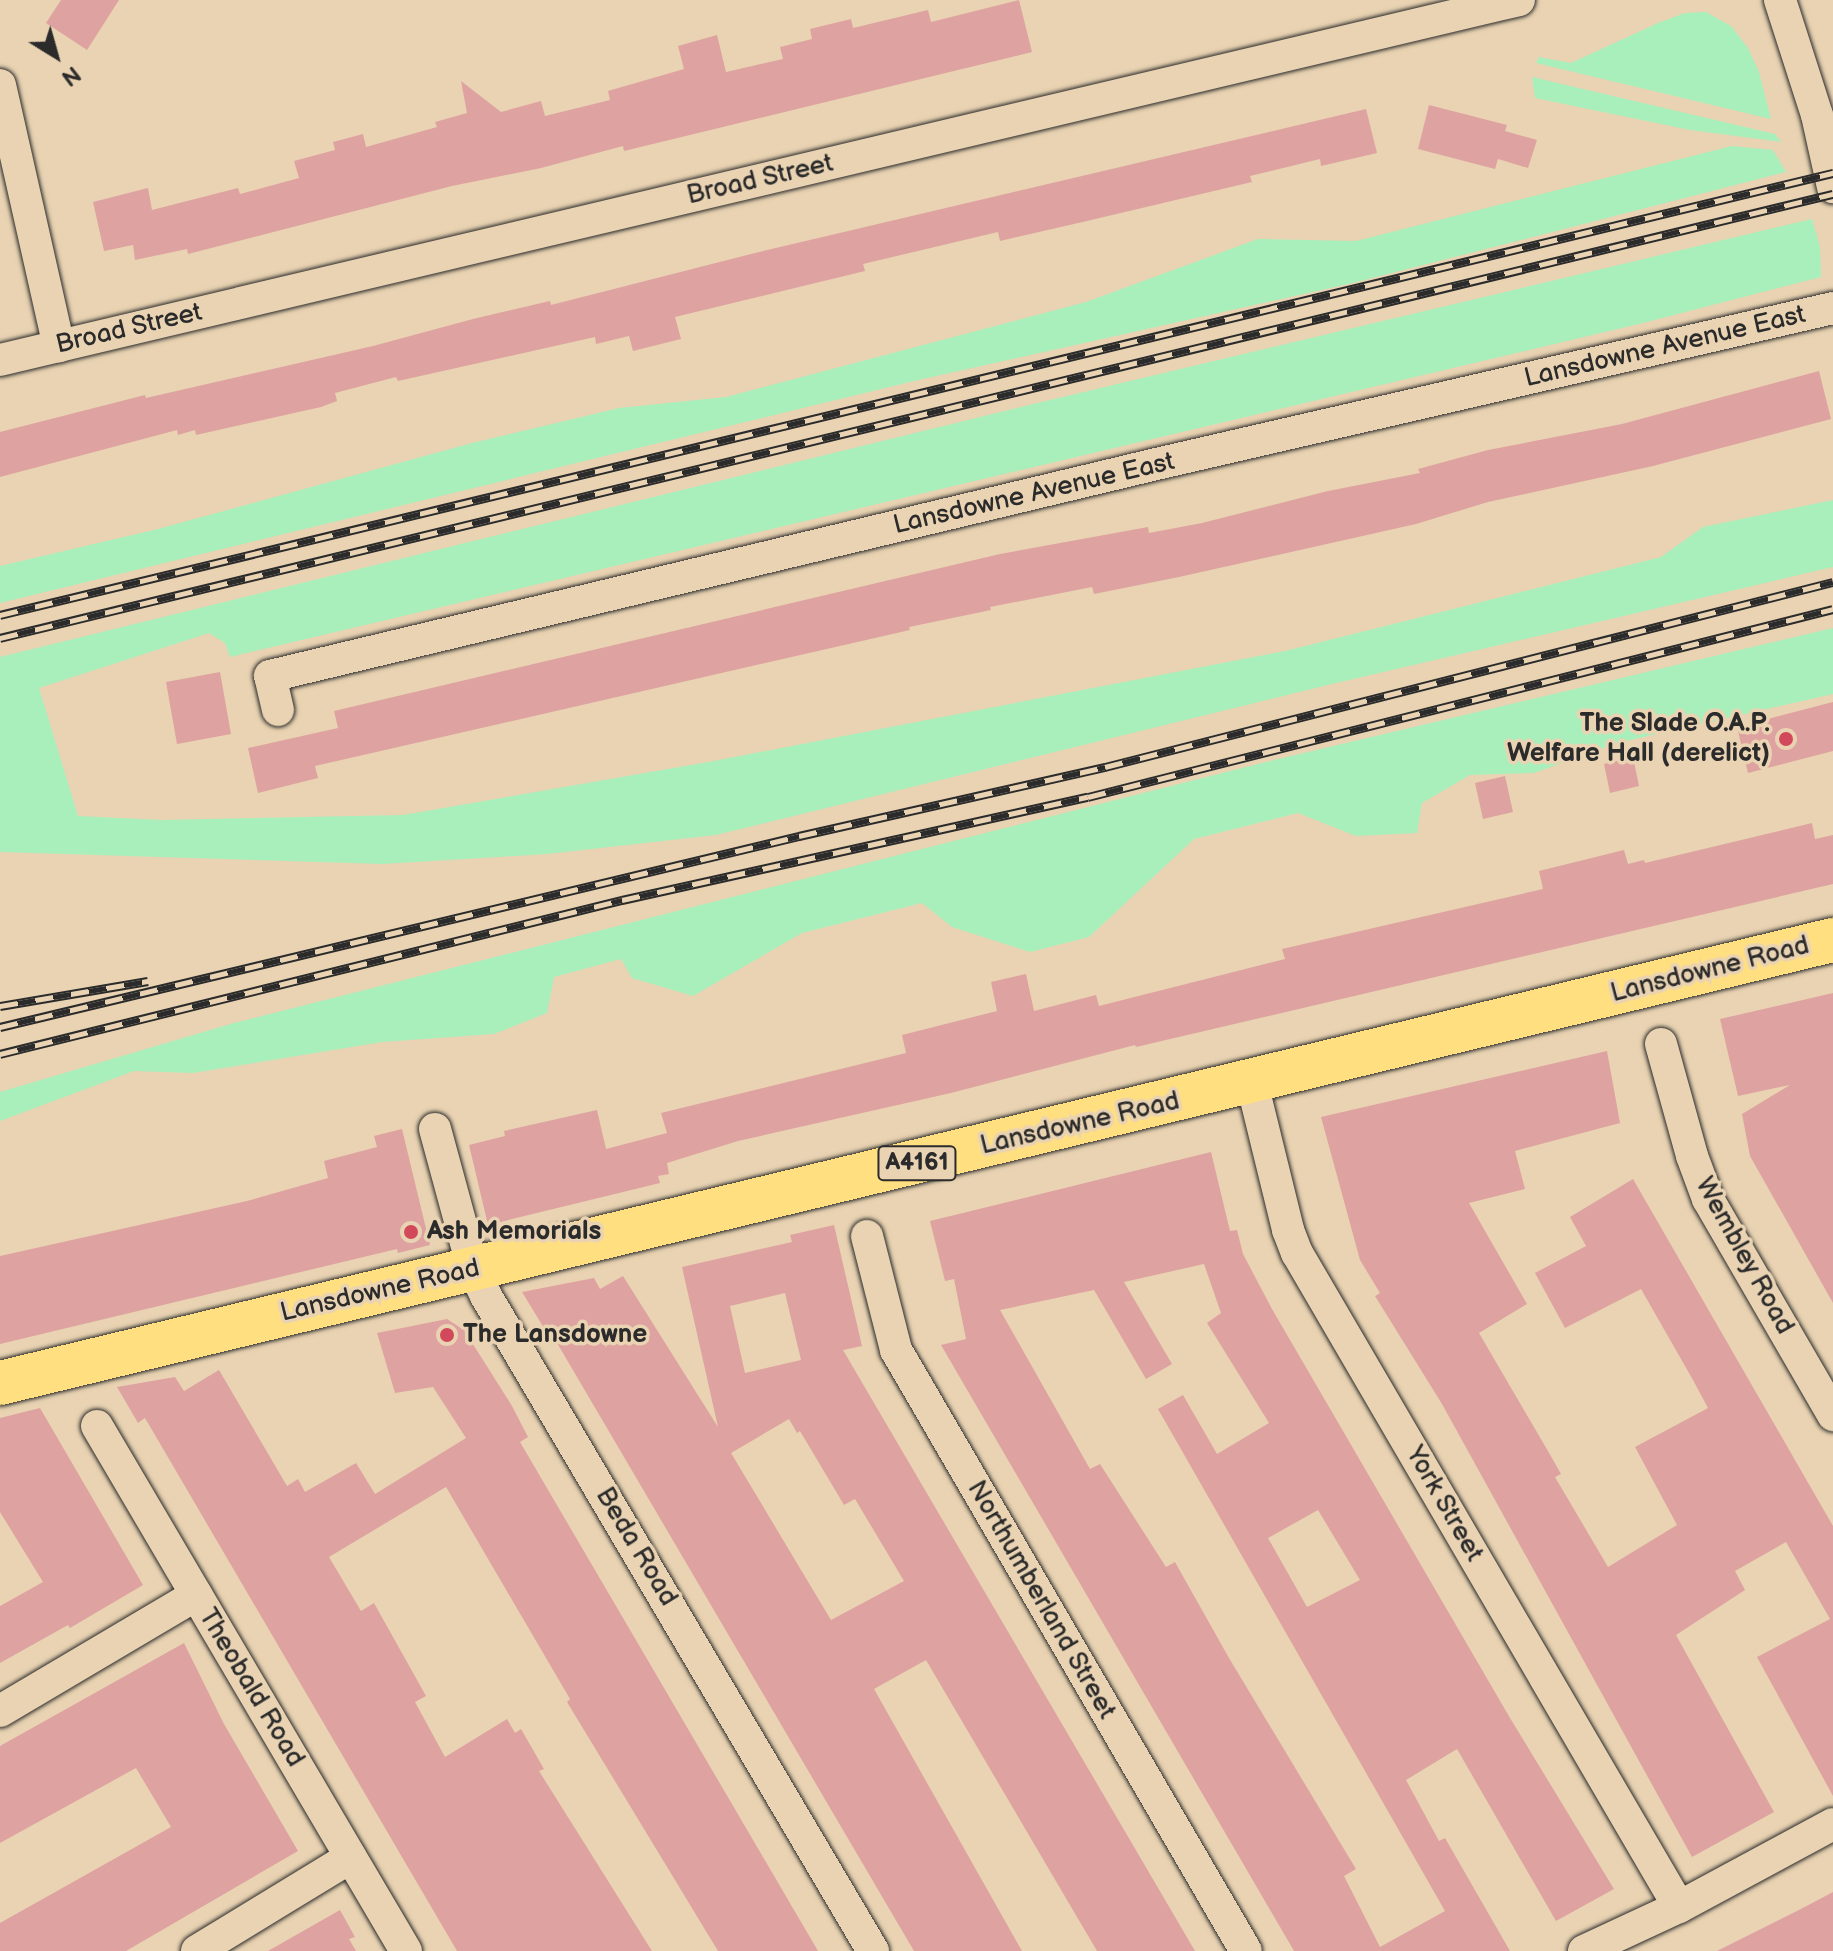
<!DOCTYPE html>
<style>
body{margin:0}
#map{position:relative;width:1833px;height:1951px;overflow:hidden;background:#e9d3b2;font-family:"Balsamiq Sans",sans-serif}
div>[style]{position:absolute}
.green>*{inset:0;background:#a8efbc}
.building>*{inset:0;background:#dea3a0}
.roads{filter:drop-shadow(0 0 2px #2b2b2b) drop-shadow(0 0 2px #2b2b2b)}
.street>*{height:32px;margin:-16px;padding:0 16px;transform-origin:16px;border-radius:16px;background:#e9d3b2}
.primary>*{height:44px;margin:-22px;padding:0 22px;transform-origin:22px;border-radius:22px;background:#ffdf80}
.rail>*{height:9px;margin-top:-4.5px;transform-origin:0;background:repeating-linear-gradient(90deg,#e9d3b2 0 18px,#2b2b2b 0 36px);box-sizing:border-box;border-block:2px solid #2b2b2b}
.dots>*{width:22px;height:22px;translate:-50% -50%;box-sizing:border-box;border:4px solid #e9d3b2;border-radius:50%}
span{translate:-50% -50%;white-space:nowrap;text-align:center;line-height:1.15;-webkit-text-stroke:7px #e9d3b2;paint-order:stroke}
.shield-label span{padding:2px 6px;background:#e9d3b2;border:2px solid;border-radius:6px;-webkit-text-stroke-width:0}
.shield-label{font-size:24px;color:#2b2b2b;font-weight:700}
.street-label{font-size:26px;color:#2b2b2b}
.poi-label{font-size:26px;color:#2b2b2b;font-weight:700}
.right{translate:-100% -50%;text-align:right}
.left{translate:0 -50%;text-align:left}
.north{position:absolute;left:16px;top:16px;width:80px;height:80px;-webkit-text-stroke:6px #e9d3b2;paint-order:stroke;rotate:143deg;font-size:22px;font-weight:700;line-height:32px;text-align:center;color:#2b2b2b}
.north::after{content:'';display:block;margin:auto;width:28px;height:36px;background:#2b2b2b;clip-path:polygon(50% 0,100% 100%,50% 72%,0 100%)}
</style>
<div id="map">
<div class="green">
<i style="clip-path:polygon(1706px 12px,1731px 26px,1748px 48px,1759px 72px,1771px 119px,1536px 63px,1539px 57px,1571px 63px,1658px 23px,1685px 13px)"></i>
<i style="clip-path:polygon(1532px 77px,1775px 134px,1781px 142px,1690px 130px,1535px 98px)"></i>
<i style="clip-path:polygon(1732px 146px,1773px 150px,1786px 172px,1353px 283px,914px 381px,0 603px,0 566px,158px 529px,472px 443px,619px 408px,726px 397px,1086px 302px,1258px 239px,1356px 241px)"></i>
<i style="clip-path:polygon(1812px 219px,1820px 247px,1821px 277px,1643px 323px,230px 657px,225px 643px,209px 633px,39px 688px,78px 816px,161px 820px,403px 815px,714px 761px,1285px 651px,1661px 557px,1703px 527px,1833px 500px,1833px 567px,1332px 684px,716px 835px,547px 854px,383px 864px,0 852px,0 657px,1029px 405px)"></i>
<i style="clip-path:polygon(1833px 628px,1833px 694px,1617px 743px,1534px 773px,1470px 775px,1422px 803px,1417px 833px,1356px 836px,1298px 813px,1194px 839px,1089px 937px,1030px 952px,952px 927px,922px 903px,802px 933px,693px 996px,632px 978px,621px 959px,554px 977px,547px 1013px,494px 1034px,382px 1042px,193px 1073px,134px 1071px,0 1121px,0 1092px,234px 1023px,1262px 763px)"></i>
</div>
<div class="building">
<i style="clip-path:polygon(61px 0,119px 0,87px 50px,46px 23px)"></i>
<i style="clip-path:polygon(1019px 0,1032px 52px,624px 151px,623px 146px,541px 168px,452px 186px,188px 254px,187px 249px,135px 260px,133px 245px,104px 251px,93px 202px,148px 188px,152px 210px,238px 188px,240px 194px,299px 178px,294px 161px,335px 150px,333px 142px,363px 134px,366px 147px,437px 127px,435px 122px,467px 113px,461px 81px,501px 112px,541px 101px,545px 116px,610px 100px,608px 91px,684px 69px,678px 46px,717px 35px,726px 72px,783px 59px,780px 47px,812px 39px,810px 29px,851px 19px,853px 28px,928px 10px,931px 22px)"></i>
<i style="clip-path:polygon(1429px 105px,1507px 125px,1505px 131px,1537px 140px,1528px 168px,1498px 159px,1495px 169px,1418px 149px)"></i>
<i style="clip-path:polygon(1366px 109px,1377px 153px,1321px 166px,1320px 159px,1250px 176px,1252px 182px,1087px 221px,1000px 241px,998px 232px,863px 264px,865px 271px,675px 317px,681px 339px,633px 351px,629px 336px,596px 344px,595px 337px,398px 381px,396px 377px,335px 393px,337px 401px,321px 407px,196px 435px,195px 430px,178px 435px,177px 430px,0 477px,0 432px,145px 395px,146px 398px,373px 346px,473px 319px,550px 301px,551px 305px,755px 253px)"></i>
<i style="clip-path:polygon(1819px 371px,1831px 419px,1653px 466px,1488px 502px,1416px 524px,1179px 577px,1094px 594px,1092px 587px,990px 607px,991px 610px,909px 627px,910px 630px,315px 766px,318px 778px,258px 793px,248px 748px,338px 728px,334px 711px,1000px 554px,1148px 527px,1149px 533px,1202px 523px,1328px 491px,1420px 473px,1418px 469px,1488px 450px,1622px 424px)"></i>
<i style="clip-path:polygon(220px 672px,231px 734px,177px 744px,166px 682px)"></i>
<i style="clip-path:polygon(1833px 702px,1833px 751px,1748px 773px,1737px 727px)"></i>
<i style="clip-path:polygon(1633px 757px,1639px 786px,1610px 793px,1604px 764px)"></i>
<i style="clip-path:polygon(1505px 776px,1513px 812px,1483px 819px,1475px 783px)"></i>
<i style="clip-path:polygon(1812px 823px,1815px 839px,1833px 835px,1833px 884px,1136px 1047px,1135px 1045px,951px 1093px,738px 1141px,667px 1163px,669px 1174px,658px 1176px,660px 1183px,488px 1225px,469px 1145px,505px 1136px,504px 1131px,597px 1110px,606px 1149px,667px 1133px,661px 1113px,906px 1053px,902px 1035px,997px 1011px,991px 982px,1026px 974px,1034px 1011px,1096px 995px,1099px 1006px,1285px 959px,1282px 949px,1295px 946px,1543px 889px,1539px 871px,1624px 850px,1628px 864px,1644px 860px,1645px 863px)"></i>
<i style="clip-path:polygon(1833px 993px,1833px 1303px,1750px 1156px,1742px 1114px,1790px 1085px,1738px 1096px,1720px 1019px)"></i>
<i style="clip-path:polygon(1607px 1051px,1620px 1123px,1515px 1151px,1525px 1189px,1469px 1203px,1527px 1304px,1479px 1333px,1552px 1458px,1561px 1474px,1555px 1477px,1608px 1567px,1677px 1525px,1635px 1447px,1708px 1408px,1693px 1380px,1641px 1289px,1565px 1328px,1535px 1273px,1586px 1246px,1570px 1217px,1633px 1179px,1833px 1526px,1833px 1796px,1757px 1657px,1830px 1619px,1786px 1542px,1735px 1571px,1745px 1590px,1676px 1635px,1774px 1812px,1692px 1857px,1442px 1404px,1375px 1296px,1380px 1293px,1360px 1260px,1321px 1117px)"></i>
<i style="clip-path:polygon(402px 1129px,430px 1245px,398px 1253px,397px 1249px,0 1344px,0 1256px,247px 1201px,328px 1178px,324px 1161px,377px 1147px,374px 1136px)"></i>
<i style="clip-path:polygon(evenodd,1211px 1152px,1230px 1231px,1237px 1230px,1243px 1254px,1272px 1309px,1510px 1718px,1614px 1889px,1556px 1921px,1457px 1749px,1406px 1780px,1439px 1841px,1445px 1838px,1510px 1951px,1294px 1951px,941px 1345px,966px 1339px,954px 1279px,945px 1281px,930px 1221px,1211px 1152px,1204px 1264px,1221px 1313px,1207px 1323px,1269px 1423px,1217px 1454px,1183px 1395px,1158px 1409px,1445px 1911px,1380px 1947px,1344px 1876px,1356px 1869px,1229px 1658px,1175px 1562px,1166px 1567px,1100px 1464px,1090px 1469px,1000px 1310px,1094px 1290px,1146px 1379px,1172px 1364px,1124px 1282px,1204px 1264px,1211px 1152px,1318px 1510px,1360px 1580px,1307px 1607px,1268px 1538px,1318px 1510px)"></i>
<i style="clip-path:polygon(evenodd,834px 1225px,862px 1346px,843px 1350px,1195px 1951px,1097px 1951px,926px 1660px,874px 1689px,1022px 1951px,914px 1951px,550px 1331px,547px 1333px,522px 1292px,594px 1278px,600px 1289px,623px 1276px,718px 1427px,682px 1267px,792px 1242px,790px 1235px,834px 1225px,785px 1293px,801px 1360px,745px 1373px,730px 1306px,785px 1293px,834px 1225px,789px 1419px,797px 1433px,800px 1431px,844px 1505px,855px 1499px,904px 1581px,831px 1620px,731px 1453px,789px 1419px)"></i>
<i style="clip-path:polygon(447px 1319px,464px 1330px,512px 1406px,528px 1437px,520px 1442px,818px 1951px,718px 1951px,567px 1702px,570px 1699px,446px 1487px,329px 1557px,361px 1611px,374px 1603px,426px 1696px,415px 1702px,445px 1757px,507px 1719px,515px 1733px,521px 1729px,544px 1769px,539px 1771px,652px 1951px,457px 1951px,145px 1418px,138px 1423px,117px 1387px,175px 1377px,184px 1391px,219px 1370px,287px 1486px,298px 1479px,305px 1492px,356px 1463px,375px 1494px,466px 1438px,433px 1387px,395px 1393px,377px 1333px)"></i>
<i style="clip-path:polygon(40px 1408px,143px 1585px,70px 1628px,68px 1625px,0 1663px,0 1606px,43px 1582px,0 1512px,0 1418px)"></i>
<i style="clip-path:polygon(184px 1643px,224px 1724px,298px 1851px,126px 1951px,0 1951px,0 1923px,171px 1827px,136px 1768px,0 1843px,0 1746px)"></i>
<i style="clip-path:polygon(1833px 1892px,1833px 1951px,1717px 1951px,1799px 1910px)"></i>
<i style="clip-path:polygon(340px 1910px,355px 1937px,349px 1939px,356px 1951px,268px 1951px)"></i>
</div>
<div class="roads">
<div class="street">
<i style="left:1780px;top:0;width:121px;rotate:72.2deg"></i>
<i style="left:1817px;top:115px;width:74px;rotate:77.5deg"></i>
<i style="left:0;top:85px;width:268px;rotate:77.3deg"></i>
<i style="left:0;top:360px;width:1561px;rotate:-13.33deg"></i>
<i style="left:278px;top:710px;width:35px;rotate:-103deg"></i>
<i style="left:270px;top:676px;width:920px;rotate:-13.45deg"></i>
<i style="left:1165px;top:462px;width:686px;rotate:-12.98deg"></i>
<i style="left:1661px;top:1044px;width:116px;rotate:74.5deg"></i>
<i style="left:1692px;top:1156px;width:46px;rotate:69.6deg"></i>
<i style="left:1708px;top:1199px;width:250px;rotate:59.9deg"></i>
<i style="left:1252px;top:1083px;width:151px;rotate:76.2deg"></i>
<i style="left:1288px;top:1230px;width:25px;rotate:69deg"></i>
<i style="left:1297px;top:1253px;width:757px;rotate:59.71deg"></i>
<i style="left:435px;top:1129px;width:145px;rotate:74.8deg"></i>
<i style="left:473px;top:1269px;width:30px;rotate:64deg"></i>
<i style="left:486px;top:1296px;width:761px;rotate:59.42deg"></i>
<i style="left:867px;top:1236px;width:118px;rotate:75.7deg"></i>
<i style="left:896px;top:1350px;width:695px;rotate:59.79deg"></i>
<i style="left:97px;top:1426px;width:609px;rotate:59.52deg"></i>
<i style="left:0;top:1711px;width:228px;rotate:-30.6deg"></i>
<i style="left:197px;top:1951px;width:180px;rotate:-31.4deg"></i>
<i style="left:1584px;top:1951px;width:105px;rotate:-24.9deg"></i>
<i style="left:1679px;top:1907px;width:175px;rotate:-28.3deg"></i>
</div>
<div class="primary">
<i style="left:0;top:1383px;width:1886px;rotate:-13.59deg"></i>
</div>
</div>
<div class="rail">
<i style="left:0;top:615px;width:1886px;rotate:-13.56deg"></i>
<i style="left:0;top:638px;width:1886px;rotate:-13.62deg"></i>
<i style="left:0;top:1006px;width:150px;rotate:-9.6deg"></i>
<i style="left:0;top:1027px;width:822px;rotate:-13.44deg"></i>
<i style="left:799px;top:836px;width:314px;rotate:-12.7deg"></i>
<i style="left:1105px;top:767px;width:751px;rotate:-14.26deg"></i>
<i style="left:0;top:1054px;width:641px;rotate:-13.91deg"></i>
<i style="left:622px;top:900px;width:477px;rotate:-12.5deg"></i>
<i style="left:1088px;top:797px;width:768px;rotate:-14.16deg"></i>
</div>
<div class="dots">
<i style="left:1786px;top:739px;background:#d1495b"></i>
<i style="left:411px;top:1232px;background:#d1495b"></i>
<i style="left:447px;top:1335px;background:#d1495b"></i>
</div>
<div class="shield-label">
<span style="left:917px;top:1163px">A4161</span>
</div>
<div class="street-label">
<span style="left:760px;top:180px;rotate:-13deg">Broad Street</span>
<span style="left:129px;top:329px;rotate:-13deg">Broad Street</span>
<span style="left:1665px;top:347px;rotate:-13deg">Lansdowne Avenue East</span>
<span style="left:1034px;top:494px;rotate:-13deg">Lansdowne Avenue East</span>
<span style="left:1710px;top:970px;rotate:-14deg">Lansdowne Road</span>
<span style="left:1080px;top:1124px;rotate:-13deg">Lansdowne Road</span>
<span style="left:1744px;top:1256px;rotate:61deg">Wembley Road</span>
<span style="left:380px;top:1291px;rotate:-13deg">Lansdowne Road</span>
<span style="left:1444px;top:1504px;rotate:60deg">York Street</span>
<span style="left:636px;top:1547px;rotate:59deg">Beda Road</span>
<span style="left:1041px;top:1600px;rotate:60deg">Northumberland Street</span>
<span style="left:251px;top:1688px;rotate:59deg">Theobald Road</span>
</div>
<div class="poi-label">
<span class="right" style="left:1770px;top:739px">The Slade O.A.P.<br>Welfare Hall (derelict)</span>
<span class="left" style="left:427px;top:1232px">Ash Memorials</span>
<span class="left" style="left:463px;top:1335px">The Lansdowne</span>
</div>
<div class="north">N</div>
</div>
